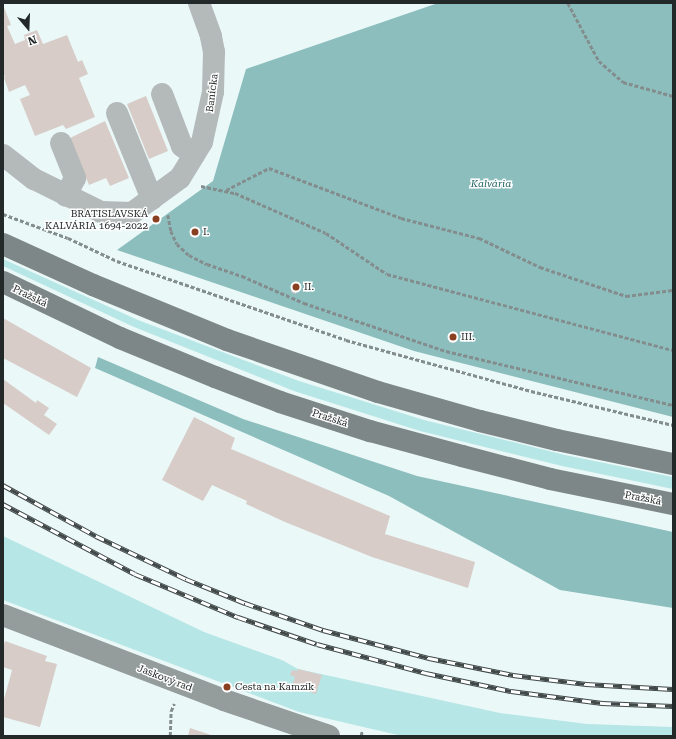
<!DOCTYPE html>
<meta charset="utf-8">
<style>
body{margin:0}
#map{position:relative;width:676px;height:739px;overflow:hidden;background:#ebf8f8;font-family:"Roboto Serif",serif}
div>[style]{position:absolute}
.green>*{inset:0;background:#b7e6e6}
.forest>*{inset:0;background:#8dbebe}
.building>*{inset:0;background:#d7ccc8}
.path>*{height:2.5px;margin-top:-1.25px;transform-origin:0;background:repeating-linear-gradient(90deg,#848d8d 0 4px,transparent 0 6px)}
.street>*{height:22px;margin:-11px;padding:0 11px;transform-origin:11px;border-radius:11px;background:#b4b9b9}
.secondary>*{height:22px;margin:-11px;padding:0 11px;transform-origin:11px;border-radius:11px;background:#949c9c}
.primary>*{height:22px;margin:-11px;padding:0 11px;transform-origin:11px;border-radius:11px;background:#7e8787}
.rail>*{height:4.5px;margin-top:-2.25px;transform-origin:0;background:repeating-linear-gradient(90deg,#fff 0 9px,#414848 0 18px);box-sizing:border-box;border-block:1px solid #414848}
.dots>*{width:11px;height:11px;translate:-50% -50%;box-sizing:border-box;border:2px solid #fff;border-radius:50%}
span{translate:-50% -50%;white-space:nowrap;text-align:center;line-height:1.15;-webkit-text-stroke:3px #fff;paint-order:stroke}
.street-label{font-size:10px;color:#232828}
.park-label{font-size:10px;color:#1f6162;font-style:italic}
.poi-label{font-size:10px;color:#232828}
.right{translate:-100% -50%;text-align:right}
.left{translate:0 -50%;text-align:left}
.frame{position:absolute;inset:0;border:4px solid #232828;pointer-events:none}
.north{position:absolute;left:8px;top:8px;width:40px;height:40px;-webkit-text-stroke:3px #fff;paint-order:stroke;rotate:161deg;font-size:11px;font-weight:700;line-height:16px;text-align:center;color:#232828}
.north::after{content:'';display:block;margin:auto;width:14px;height:18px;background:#232828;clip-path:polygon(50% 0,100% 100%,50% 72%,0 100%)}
</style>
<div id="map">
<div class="green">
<i style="clip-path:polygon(3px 259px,138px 320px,299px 381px,424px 420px,565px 455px,673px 477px,673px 489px,562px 466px,420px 431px,294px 391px,134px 327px,3px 266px)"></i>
<i style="clip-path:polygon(3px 536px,204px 632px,282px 660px,298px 669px,500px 713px,587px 724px,673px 727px,673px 736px,402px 736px,299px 712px,3px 600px)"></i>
</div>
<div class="forest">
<i style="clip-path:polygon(438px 3px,673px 3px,673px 417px,414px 351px,117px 250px,213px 181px,246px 69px)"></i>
<i style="clip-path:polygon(98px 357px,243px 419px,417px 476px,673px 532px,673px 608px,560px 590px,389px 496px,95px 368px)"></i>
</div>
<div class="building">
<i style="clip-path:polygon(3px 5px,11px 25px,7px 26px,15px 44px,25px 40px,24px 35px,37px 30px,43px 44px,67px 35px,78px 62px,82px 60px,88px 74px,79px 78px,95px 117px,66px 129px,63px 125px,35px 136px,20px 99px,30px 95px,25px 85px,9px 92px,4px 78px,5px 77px,3px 72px)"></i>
<i style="clip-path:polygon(146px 96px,168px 151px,149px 159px,127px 104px)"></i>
<i style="clip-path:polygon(105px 121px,129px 178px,110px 186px,106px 178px,89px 185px,70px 138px)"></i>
<i style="clip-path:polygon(194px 226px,200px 228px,196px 238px,190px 236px)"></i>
<i style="clip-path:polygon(295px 281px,300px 283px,296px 294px,291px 292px)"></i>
<i style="clip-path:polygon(3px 318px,91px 368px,77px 397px,3px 358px)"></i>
<i style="clip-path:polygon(452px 331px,457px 332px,454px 343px,449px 342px)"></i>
<i style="clip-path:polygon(3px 379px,36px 403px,37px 400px,49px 408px,44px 415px,57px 424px,49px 435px,3px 403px)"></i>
<i style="clip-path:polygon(194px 417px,235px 438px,231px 449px,390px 516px,385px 534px,475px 562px,468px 588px,372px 557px,285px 522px,246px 504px,247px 501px,212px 485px,203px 501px,162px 480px)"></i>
<i style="clip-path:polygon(5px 641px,47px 656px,45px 661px,57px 664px,40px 727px,3px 717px,3px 703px,12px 670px,3px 667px,3px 648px)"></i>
<i style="clip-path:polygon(298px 669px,322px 675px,316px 694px,292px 686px,295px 677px,290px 675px,292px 670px,297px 671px)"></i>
<i style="clip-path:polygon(190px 728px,214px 736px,188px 736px)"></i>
</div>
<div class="path">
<i style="left:568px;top:3px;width:66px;rotate:61.9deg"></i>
<i style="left:599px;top:61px;width:32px;rotate:41deg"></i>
<i style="left:623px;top:82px;width:52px;rotate:15.6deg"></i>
<i style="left:201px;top:186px;width:35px;rotate:12deg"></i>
<i style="left:235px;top:193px;width:99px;rotate:23.7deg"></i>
<i style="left:326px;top:233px;width:73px;rotate:33.9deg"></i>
<i style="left:387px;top:274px;width:296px;rotate:14.9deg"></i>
<i style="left:226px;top:190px;width:48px;rotate:-27.1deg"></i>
<i style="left:269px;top:168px;width:141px;rotate:20.7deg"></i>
<i style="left:401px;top:218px;width:81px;rotate:14.4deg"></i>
<i style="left:479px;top:238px;width:68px;rotate:25.4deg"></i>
<i style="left:540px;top:267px;width:91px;rotate:18.6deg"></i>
<i style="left:626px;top:296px;width:47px;rotate:-7.3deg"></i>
<i style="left:3px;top:214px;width:69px;rotate:20.3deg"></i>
<i style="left:68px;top:238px;width:54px;rotate:25.1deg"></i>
<i style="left:117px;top:261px;width:242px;rotate:19deg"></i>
<i style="left:346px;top:340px;width:192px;rotate:15.4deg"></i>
<i style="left:531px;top:391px;width:146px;rotate:13.5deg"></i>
<i style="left:168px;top:215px;width:16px;rotate:79deg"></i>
<i style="left:171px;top:231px;width:14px;rotate:65deg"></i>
<i style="left:177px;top:244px;width:16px;rotate:43deg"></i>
<i style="left:189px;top:255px;width:20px;rotate:27deg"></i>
<i style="left:207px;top:264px;width:37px;rotate:19deg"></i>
<i style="left:242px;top:276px;width:68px;rotate:23.5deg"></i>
<i style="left:304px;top:303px;width:150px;rotate:18.7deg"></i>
<i style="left:446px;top:351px;width:233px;rotate:13.4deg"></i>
<i style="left:170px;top:736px;width:25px;rotate:-88deg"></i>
<i style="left:171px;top:711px;width:8px;rotate:-67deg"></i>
<i style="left:361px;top:736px;width:5px;rotate:-79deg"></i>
</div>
<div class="street">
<i style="left:162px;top:94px;width:56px;rotate:69deg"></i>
<i style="left:182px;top:146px;width:15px;rotate:37deg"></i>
<i style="left:117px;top:113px;width:93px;rotate:67.9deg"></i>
<i style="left:61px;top:143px;width:38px;rotate:68deg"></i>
<i style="left:75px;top:178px;width:20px;rotate:117deg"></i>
<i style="left:3px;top:155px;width:39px;rotate:38deg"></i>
<i style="left:34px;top:179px;width:75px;rotate:26.2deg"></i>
<i style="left:101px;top:212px;width:31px;rotate:2deg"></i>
<i style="left:132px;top:213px;width:59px;rotate:-36.1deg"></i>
<i style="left:180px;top:178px;width:42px;rotate:-58.6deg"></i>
<i style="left:202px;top:142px;width:51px;rotate:-77.6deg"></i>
<i style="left:213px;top:92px;width:40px;rotate:-88.6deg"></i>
<i style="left:214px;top:52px;width:16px;rotate:-101deg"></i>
<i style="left:211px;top:36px;width:35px;rotate:-110deg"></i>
</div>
<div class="secondary">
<i style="left:3px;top:615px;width:237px;rotate:21deg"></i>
<i style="left:224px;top:700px;width:111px;rotate:18.9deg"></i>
</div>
<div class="primary">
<i style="left:3px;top:244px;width:99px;rotate:24.5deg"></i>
<i style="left:93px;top:285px;width:145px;rotate:22.3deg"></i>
<i style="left:227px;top:340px;width:160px;rotate:19deg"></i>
<i style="left:378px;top:392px;width:106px;rotate:15.9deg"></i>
<i style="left:480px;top:421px;width:79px;rotate:13.9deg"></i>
<i style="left:557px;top:440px;width:118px;rotate:11.7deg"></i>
<i style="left:3px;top:282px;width:130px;rotate:25.6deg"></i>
<i style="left:120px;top:338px;width:103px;rotate:22.3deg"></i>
<i style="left:215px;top:377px;width:70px;rotate:21deg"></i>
<i style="left:280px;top:402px;width:95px;rotate:17.9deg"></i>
<i style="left:370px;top:431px;width:95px;rotate:15.2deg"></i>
<i style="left:462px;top:456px;width:91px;rotate:14.6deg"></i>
<i style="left:550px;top:479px;width:126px;rotate:11.5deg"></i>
</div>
<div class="rail">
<i style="left:3px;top:485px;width:106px;rotate:28.7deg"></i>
<i style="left:96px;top:536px;width:100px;rotate:25.5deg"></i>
<i style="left:186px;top:579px;width:64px;rotate:22.1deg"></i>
<i style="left:245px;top:603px;width:83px;rotate:19.1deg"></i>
<i style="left:323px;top:630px;width:110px;rotate:14.8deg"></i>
<i style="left:429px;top:658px;width:86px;rotate:11.4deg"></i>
<i style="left:513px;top:675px;width:74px;rotate:7deg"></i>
<i style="left:586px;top:684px;width:87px;rotate:3.3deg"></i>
<i style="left:3px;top:504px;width:149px;rotate:27.9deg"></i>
<i style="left:135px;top:574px;width:112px;rotate:22.7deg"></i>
<i style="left:238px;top:617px;width:83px;rotate:18.9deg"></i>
<i style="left:317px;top:644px;width:113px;rotate:14.9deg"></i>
<i style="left:426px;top:673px;width:87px;rotate:12deg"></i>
<i style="left:511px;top:691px;width:92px;rotate:7.5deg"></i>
<i style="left:602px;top:703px;width:71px;rotate:2.4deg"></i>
</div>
<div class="dots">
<i style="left:156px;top:219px;background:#894021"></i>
<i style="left:195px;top:232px;background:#894021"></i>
<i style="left:296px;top:287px;background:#894021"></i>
<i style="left:453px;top:337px;background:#894021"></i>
<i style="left:227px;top:687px;background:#894021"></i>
</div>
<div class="street-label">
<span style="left:212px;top:93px;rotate:-83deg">Banícka</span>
<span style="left:30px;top:296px;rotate:26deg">Pražská</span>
<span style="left:330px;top:418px;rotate:18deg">Pražská</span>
<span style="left:643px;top:498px;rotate:11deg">Pražská</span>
<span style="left:165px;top:678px;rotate:21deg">Jaskový rad</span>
</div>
<div class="park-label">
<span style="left:491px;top:184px">Kalvária</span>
</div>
<div class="poi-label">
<span class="right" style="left:148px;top:219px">BRATISLAVSKÁ<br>KALVÁRIA 1694-2022</span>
<span class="left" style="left:203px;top:232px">I.</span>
<span class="left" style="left:304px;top:287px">II.</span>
<span class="left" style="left:461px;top:337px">III.</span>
<span class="left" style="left:235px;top:687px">Cesta na Kamzík</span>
</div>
<div class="frame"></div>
<div class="north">N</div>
</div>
